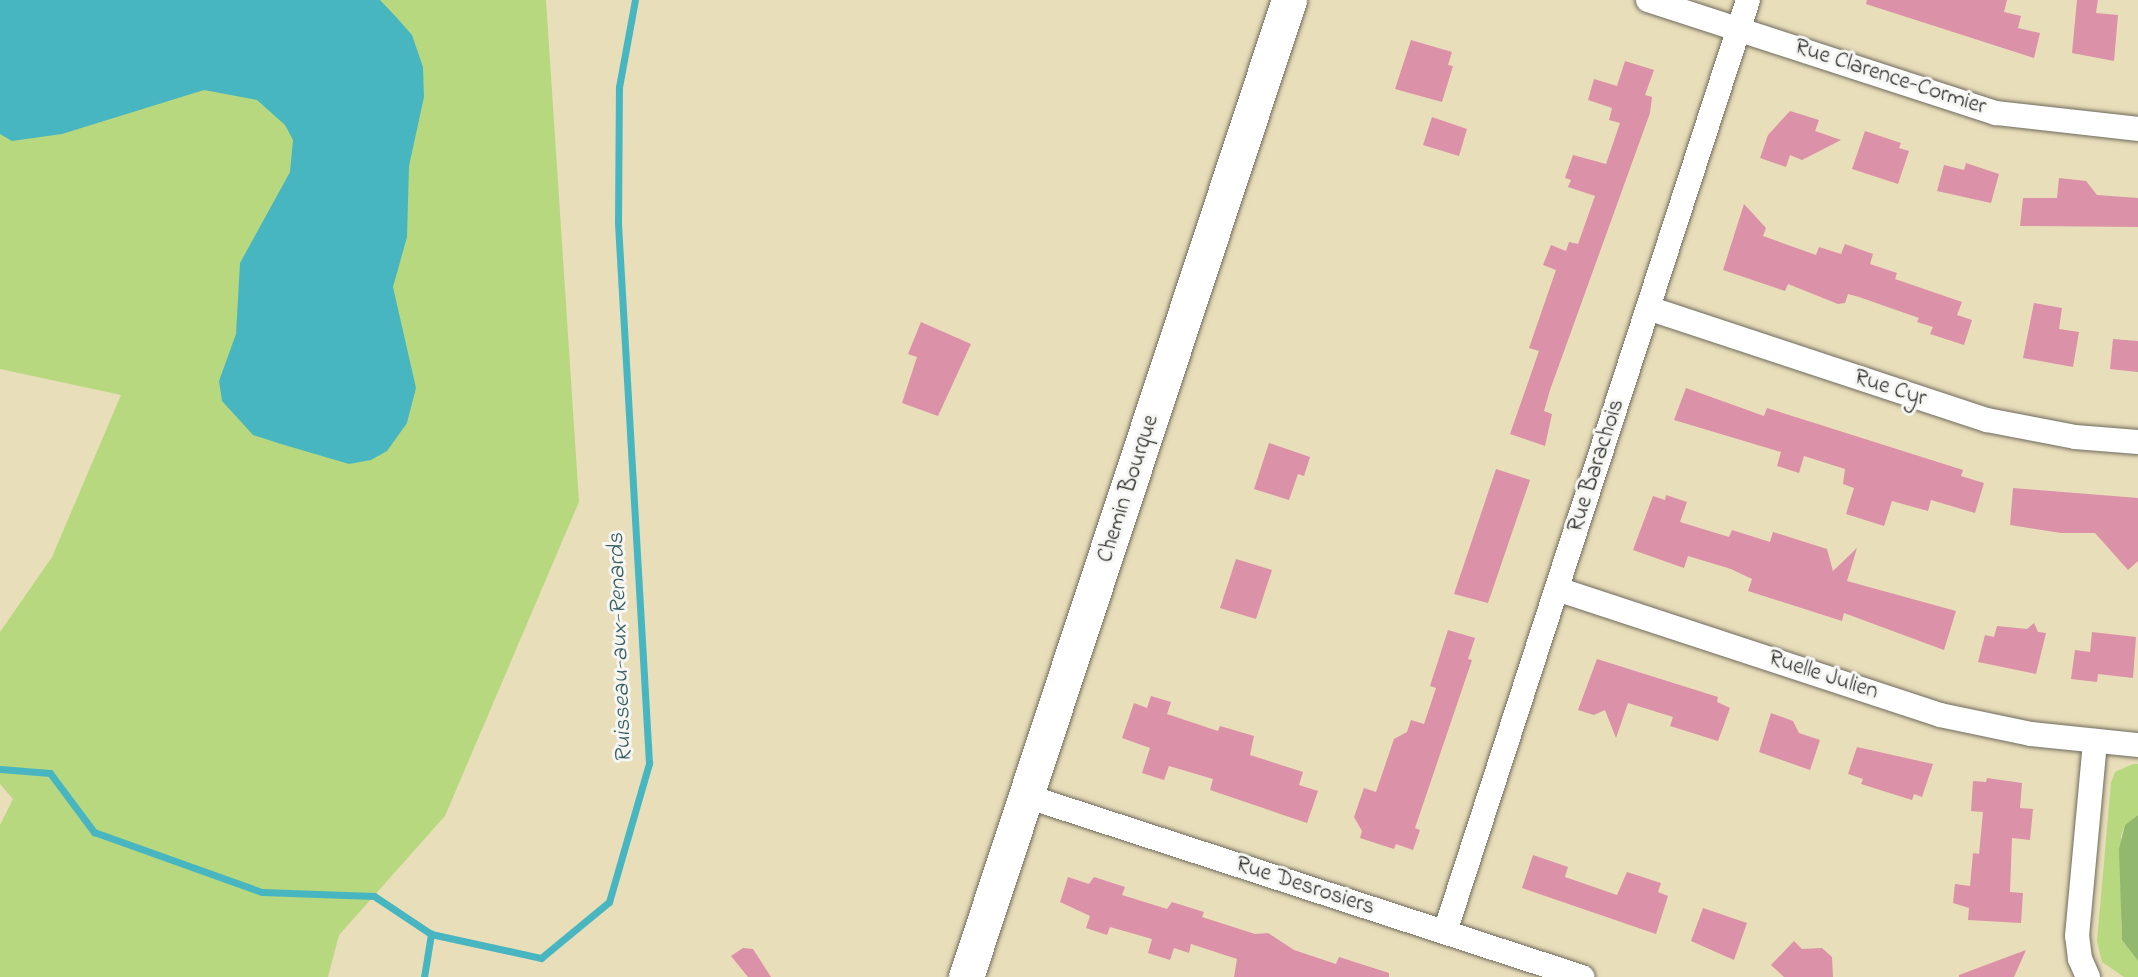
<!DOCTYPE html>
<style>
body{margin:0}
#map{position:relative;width:2138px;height:977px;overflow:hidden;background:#e9deba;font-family:"Indie Flower",sans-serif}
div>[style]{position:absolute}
.green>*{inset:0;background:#b7d87f}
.forest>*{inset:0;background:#91b86e}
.water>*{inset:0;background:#48b6c0}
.stream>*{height:7px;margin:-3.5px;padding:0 3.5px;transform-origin:3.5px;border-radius:3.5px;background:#48b6c0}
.building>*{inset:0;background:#db91a7}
.roads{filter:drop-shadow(0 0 2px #6e6a5d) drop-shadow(0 0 2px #6e6a5d)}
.street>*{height:24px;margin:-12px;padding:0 12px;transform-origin:12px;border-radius:12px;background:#fff}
.secondary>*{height:35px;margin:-17.5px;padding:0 17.5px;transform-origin:17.5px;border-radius:17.5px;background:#fff}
span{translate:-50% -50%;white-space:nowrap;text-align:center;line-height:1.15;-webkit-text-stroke:6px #f6f6f2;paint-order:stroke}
.street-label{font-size:23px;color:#2b2b2b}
.water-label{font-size:24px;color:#355c5f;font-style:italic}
</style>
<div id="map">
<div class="green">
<i style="clip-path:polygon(0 0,546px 0,579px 502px,445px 816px,339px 935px,328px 977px,0 977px,0 825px,13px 799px,0 784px,0 632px,52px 557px,121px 395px,0 369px)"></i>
<i style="clip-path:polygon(2133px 764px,2138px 764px,2138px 815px,2125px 825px,2121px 836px,2121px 923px,2122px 940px,2138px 961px,2138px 977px,2124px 977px,2102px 962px,2097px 941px,2111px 783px,2115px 772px)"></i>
</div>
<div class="forest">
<i style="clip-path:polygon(2138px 815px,2138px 961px,2122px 940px,2119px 849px,2125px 825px)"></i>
</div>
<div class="water">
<i style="clip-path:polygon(0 0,380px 0,397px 18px,412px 35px,423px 67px,424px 97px,409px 166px,407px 237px,393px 287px,416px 388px,407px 423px,387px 451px,371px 460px,349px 464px,281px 444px,253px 435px,222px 401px,219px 381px,236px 334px,240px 263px,290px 172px,293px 140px,285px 125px,257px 100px,204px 90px,62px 134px,12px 141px,0 134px)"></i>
</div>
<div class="stream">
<i style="left:0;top:769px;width:50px;rotate:4.6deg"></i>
<i style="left:50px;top:773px;width:74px;rotate:53.3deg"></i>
<i style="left:94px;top:832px;width:178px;rotate:19.7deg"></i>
<i style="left:262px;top:892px;width:112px;rotate:2deg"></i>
<i style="left:374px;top:896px;width:69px;rotate:33.7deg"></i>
<i style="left:431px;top:934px;width:113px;rotate:12.3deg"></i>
<i style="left:541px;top:958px;width:88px;rotate:-39.5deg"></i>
<i style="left:609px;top:902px;width:145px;rotate:-73.9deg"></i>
<i style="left:649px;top:763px;width:541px;rotate:-93.29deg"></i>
<i style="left:618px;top:223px;width:136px;rotate:-89.6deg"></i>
<i style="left:619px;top:87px;width:88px;rotate:-79.6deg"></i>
<i style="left:424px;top:977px;width:44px;rotate:-80.8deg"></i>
</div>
<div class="building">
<i style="clip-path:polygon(1867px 0,2007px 0,2004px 12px,2021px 16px,2018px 28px,2040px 33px,2034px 58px,1866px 4px)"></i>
<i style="clip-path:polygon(2077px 0,2098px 0,2096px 13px,2118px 15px,2114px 61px,2072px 53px)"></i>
<i style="clip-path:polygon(1411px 40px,1452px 52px,1448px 65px,1453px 66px,1442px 102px,1395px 89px)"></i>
<i style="clip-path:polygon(1625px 61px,1654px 70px,1645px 95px,1652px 97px,1650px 113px,1550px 390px,1544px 411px,1552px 414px,1545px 446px,1510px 434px,1539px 351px,1529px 348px,1556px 270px,1543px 265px,1551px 245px,1566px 251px,1569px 242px,1578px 244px,1595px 196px,1568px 187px,1571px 180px,1565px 178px,1573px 155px,1606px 164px,1620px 123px,1609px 120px,1612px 108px,1588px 100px,1594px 79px,1617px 86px)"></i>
<i style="clip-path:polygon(1790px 111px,1819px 120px,1815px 131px,1841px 140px,1802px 160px,1790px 155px,1786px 167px,1760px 158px,1768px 135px)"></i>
<i style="clip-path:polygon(1432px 117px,1467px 129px,1459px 156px,1423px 145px)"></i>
<i style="clip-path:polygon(1865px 131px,1901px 143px,1899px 148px,1909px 151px,1898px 184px,1852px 169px)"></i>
<i style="clip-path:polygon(1966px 163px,1999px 174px,1991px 203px,1937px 191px,1944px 165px,1964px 170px)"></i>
<i style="clip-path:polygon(2059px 178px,2086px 181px,2097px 195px,2138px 198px,2138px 227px,2020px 226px,2023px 198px,2057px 198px)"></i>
<i style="clip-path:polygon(1744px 204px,1766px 228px,1763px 236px,1816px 255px,1819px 247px,1841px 254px,1845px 244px,1873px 254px,1870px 264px,1897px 273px,1895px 279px,1962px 302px,1957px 315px,1972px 320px,1964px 345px,1930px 334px,1933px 327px,1917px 322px,1919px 318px,1859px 297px,1848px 294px,1845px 303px,1838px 304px,1788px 284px,1785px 291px,1723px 270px)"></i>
<i style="clip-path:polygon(2034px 303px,2062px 308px,2059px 329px,2079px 332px,2073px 367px,2023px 358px)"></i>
<i style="clip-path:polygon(921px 322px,971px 344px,938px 416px,902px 403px,917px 357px,908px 354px)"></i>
<i style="clip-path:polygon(2113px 339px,2138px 341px,2138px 372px,2110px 369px)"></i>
<i style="clip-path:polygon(1686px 388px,1764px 416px,1767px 408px,1963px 470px,1961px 476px,1984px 483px,1975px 513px,1931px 500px,1928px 511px,1892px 501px,1884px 526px,1846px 514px,1854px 488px,1843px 484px,1845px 469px,1804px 456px,1799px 473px,1777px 466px,1781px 452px,1674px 420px)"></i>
<i style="clip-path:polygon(1269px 443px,1310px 457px,1304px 476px,1298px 474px,1289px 500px,1254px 489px)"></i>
<i style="clip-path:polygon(1496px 469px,1530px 480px,1488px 603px,1454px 594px)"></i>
<i style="clip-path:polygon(2013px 488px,2138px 498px,2138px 561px,2128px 570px,2095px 533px,2061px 533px,2010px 525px)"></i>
<i style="clip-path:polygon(1666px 495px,1687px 502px,1680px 522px,1729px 537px,1732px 530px,1770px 542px,1773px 532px,1827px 549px,1833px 571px,1857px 548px,1847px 581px,1956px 611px,1944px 650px,1844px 613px,1842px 621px,1748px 591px,1752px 579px,1731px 569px,1688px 556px,1684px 568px,1633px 550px,1653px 496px,1665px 500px)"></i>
<i style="clip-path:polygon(1236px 559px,1272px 570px,1256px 619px,1220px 608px)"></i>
<i style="clip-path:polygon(2034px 623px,2038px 632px,2046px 633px,2036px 674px,1978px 662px,1985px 635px,1994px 637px,1997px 626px,2027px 629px)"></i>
<i style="clip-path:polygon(1448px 630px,1475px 638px,1468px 659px,1472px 660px,1415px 828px,1420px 830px,1413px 850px,1396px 844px,1394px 849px,1360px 838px,1362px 831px,1354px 817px,1364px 788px,1376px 792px,1394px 739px,1407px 732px,1411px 720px,1424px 724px,1436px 688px,1430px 686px)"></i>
<i style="clip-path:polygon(2092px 632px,2136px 637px,2133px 678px,2098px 674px,2097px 682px,2071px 679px,2075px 650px,2090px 652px)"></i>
<i style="clip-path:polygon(1597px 659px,1718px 697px,1717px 702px,1730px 708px,1718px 741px,1670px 726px,1673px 717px,1628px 703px,1616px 738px,1605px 710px,1594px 715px,1578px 710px)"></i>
<i style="clip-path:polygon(1151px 696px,1171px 702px,1167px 714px,1218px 731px,1220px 726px,1254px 736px,1250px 755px,1303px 772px,1299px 785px,1318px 791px,1307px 823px,1210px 790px,1213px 779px,1169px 766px,1164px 780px,1142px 773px,1150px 748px,1122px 738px,1134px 703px,1147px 708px)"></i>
<i style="clip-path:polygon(1771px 713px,1793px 721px,1799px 733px,1820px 740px,1810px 770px,1759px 752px)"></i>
<i style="clip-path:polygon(1857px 747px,1933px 764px,1922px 797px,1914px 794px,1912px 800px,1861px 784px,1863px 779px,1848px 774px)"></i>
<i style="clip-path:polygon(1987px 778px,2022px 783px,2020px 808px,2033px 809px,2030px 840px,2012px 838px,2010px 892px,2023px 893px,2021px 923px,1968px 920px,1969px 908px,1953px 903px,1955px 884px,1970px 886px,1973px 853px,1979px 854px,1983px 812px,1971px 811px,1973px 781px,1986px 782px)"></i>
<i style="clip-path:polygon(1533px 855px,1568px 867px,1565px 877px,1617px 895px,1627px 872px,1661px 883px,1658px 892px,1668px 896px,1656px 934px,1522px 888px)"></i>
<i style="clip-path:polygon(1068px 877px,1089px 884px,1094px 877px,1125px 887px,1122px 895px,1167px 909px,1172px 902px,1204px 912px,1202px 917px,1255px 934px,1268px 933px,1294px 950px,1336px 964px,1339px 957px,1389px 973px,1389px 977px,1234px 977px,1237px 959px,1191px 944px,1189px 953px,1174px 948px,1170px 960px,1148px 953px,1152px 939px,1110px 927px,1107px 935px,1086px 928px,1090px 916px,1060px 902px)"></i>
<i style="clip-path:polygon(1703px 908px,1747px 923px,1734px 960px,1691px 941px)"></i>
<i style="clip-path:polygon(1794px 941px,1802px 949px,1822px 948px,1832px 957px,1833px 977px,1784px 977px,1771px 965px)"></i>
<i style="clip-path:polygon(743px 948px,753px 949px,771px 977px,748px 977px,731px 956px)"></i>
<i style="clip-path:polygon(2026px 950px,2014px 977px,1959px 977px,1959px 975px)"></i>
</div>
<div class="roads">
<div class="street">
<i style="left:1648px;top:0;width:366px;rotate:18deg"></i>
<i style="left:1996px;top:113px;width:143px;rotate:6.4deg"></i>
<i style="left:1648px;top:308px;width:357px;rotate:18.3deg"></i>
<i style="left:1987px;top:420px;width:90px;rotate:10.9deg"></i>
<i style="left:2075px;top:437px;width:63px;rotate:4.5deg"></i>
<i style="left:1557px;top:589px;width:403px;rotate:18.2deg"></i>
<i style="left:1940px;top:715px;width:93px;rotate:11.8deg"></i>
<i style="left:2031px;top:734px;width:108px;rotate:5.9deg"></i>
<i style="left:1029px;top:797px;width:582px;rotate:18.03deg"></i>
<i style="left:1445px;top:932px;width:980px;rotate:-71.99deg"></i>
<i style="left:2088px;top:977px;width:20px;rotate:-114deg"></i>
<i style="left:2080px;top:959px;width:23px;rotate:-97deg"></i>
<i style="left:2077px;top:936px;width:196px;rotate:-84.7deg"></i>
</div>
<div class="secondary">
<i style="left:966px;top:977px;width:1029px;rotate:-71.71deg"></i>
</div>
</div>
<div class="street-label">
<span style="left:1890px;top:78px;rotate:18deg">Rue Clarence-Cormier</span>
<span style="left:1890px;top:389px;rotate:18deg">Rue Cyr</span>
<span style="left:1597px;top:466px;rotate:-72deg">Rue Barachois</span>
<span style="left:1129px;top:489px;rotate:-72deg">Chemin Bourque</span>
<span style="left:1823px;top:676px;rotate:18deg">Ruelle Julien</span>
<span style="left:1305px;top:887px;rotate:18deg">Rue Desrosiers</span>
</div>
<div class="water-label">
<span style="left:621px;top:648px;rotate:-92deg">Ruisseau-aux-Renards</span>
</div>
</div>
